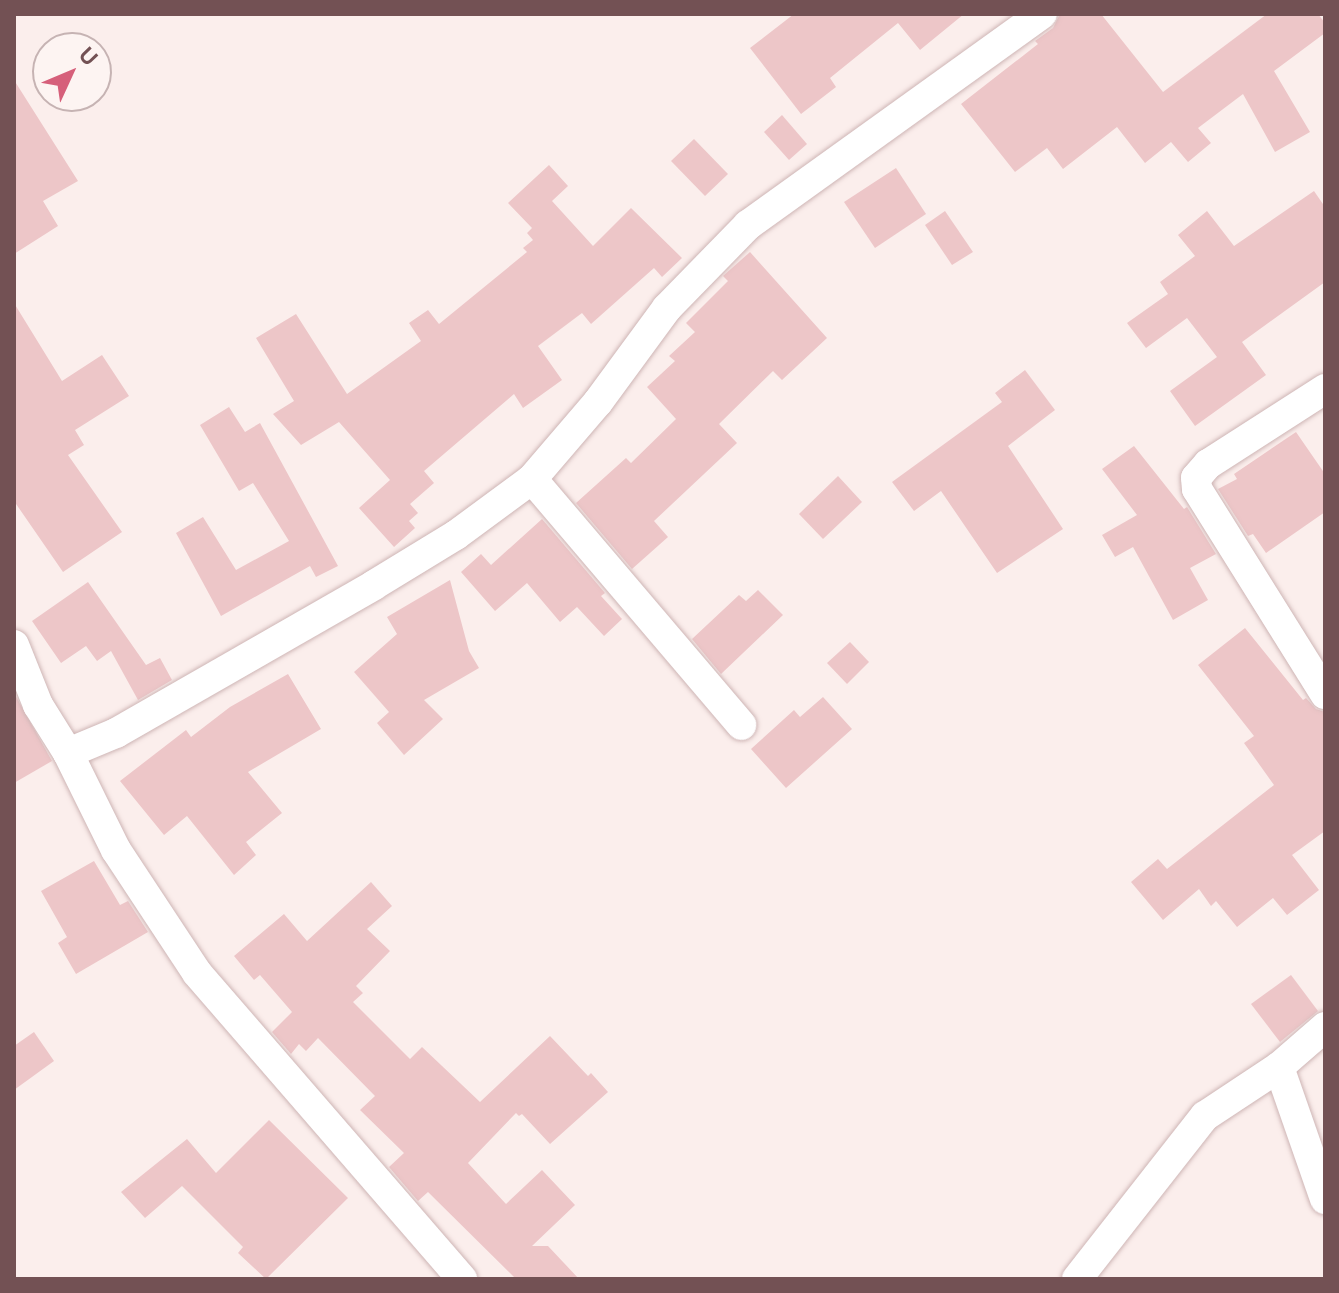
<!DOCTYPE html>
<style>
body{margin:0}
#map{position:relative;width:1339px;height:1293px;overflow:hidden;background:#fbeeec;font-family:Figtree,sans-serif}
div>[style]{position:absolute}
.building>*{inset:0;background:#edc6c8}
.roads{filter:drop-shadow(0 0 2px #ceb5b5) drop-shadow(0 0 2px #ceb5b5)}
.street>*{height:30px;margin:-15px;padding:0 15px;transform-origin:15px;border-radius:15px;background:#fff}
span{translate:-50% -50%;white-space:nowrap;text-align:center;line-height:1.15;-webkit-text-stroke:6px #fdf4f2;paint-order:stroke}
.frame{position:absolute;inset:0;border:16px solid #735154;pointer-events:none}
.north{position:absolute;left:32px;top:32px;width:80px;height:80px;box-sizing:border-box;background:#fdf4f2;border:2px solid #c6b3b3;border-radius:50%;rotate:46deg;font-size:22px;font-weight:700;line-height:32px;text-align:center;color:#735154}
.north::after{content:'';display:block;margin:auto;width:28px;height:36px;background:#d65f7a;clip-path:polygon(50% 0,100% 100%,50% 72%,0 100%)}
</style>
<div id="map">
<div class="building">
<i style="clip-path:polygon(794px 14px,964px 14px,920px 50px,898px 23px,830px 78px,836px 87px,801px 114px,750px 48px)"></i>
<i style="clip-path:polygon(1060px 14px,1101px 14px,1163px 92px,1267px 14px,1318px 14px,1325px 23px,1325px 33px,1274px 71px,1310px 132px,1275px 152px,1243px 94px,1198px 128px,1211px 143px,1188px 162px,1171px 142px,1145px 163px,1117px 127px,1063px 169px,1047px 148px,1015px 172px,961px 104px,1038px 44px,1035px 41px,1053px 28px)"></i>
<i style="clip-path:polygon(14px 80px,78px 181px,43px 201px,58px 226px,14px 254px)"></i>
<i style="clip-path:polygon(782px 115px,807px 144px,789px 160px,764px 132px)"></i>
<i style="clip-path:polygon(694px 139px,728px 174px,705px 196px,671px 161px)"></i>
<i style="clip-path:polygon(549px 165px,568px 186px,552px 201px,593px 246px,631px 208px,682px 258px,662px 277px,654px 268px,591px 324px,582px 313px,538px 346px,562px 380px,523px 408px,514px 394px,424px 471px,434px 483px,410px 504px,418px 513px,409px 521px,415px 528px,394px 547px,359px 508px,390px 480px,339px 422px,301px 445px,273px 414px,294px 401px,256px 338px,296px 314px,347px 394px,421px 341px,409px 323px,428px 310px,439px 324px,527px 252px,523px 248px,533px 240px,527px 233px,532px 228px,508px 203px)"></i>
<i style="clip-path:polygon(896px 168px,926px 214px,875px 248px,844px 202px)"></i>
<i style="clip-path:polygon(1314px 191px,1325px 207px,1325px 282px,1242px 342px,1266px 375px,1195px 426px,1170px 391px,1217px 357px,1187px 318px,1146px 348px,1127px 323px,1168px 294px,1160px 282px,1195px 256px,1178px 235px,1207px 211px,1234px 246px)"></i>
<i style="clip-path:polygon(945px 211px,973px 252px,952px 265px,925px 225px)"></i>
<i style="clip-path:polygon(750px 252px,827px 338px,782px 380px,773px 371px,719px 424px,737px 443px,654px 521px,668px 537px,632px 569px,576px 503px,626px 458px,631px 463px,676px 419px,647px 387px,675px 361px,669px 356px,695px 332px,686px 323px,728px 281px,723px 276px)"></i>
<i style="clip-path:polygon(14px 303px,62px 381px,102px 355px,129px 396px,75px 430px,84px 445px,68px 455px,122px 532px,63px 572px,14px 501px)"></i>
<i style="clip-path:polygon(1025px 370px,1055px 410px,1008px 446px,1063px 529px,997px 573px,941px 491px,914px 511px,892px 482px,1002px 402px,995px 393px)"></i>
<i style="clip-path:polygon(229px 407px,245px 432px,260px 423px,338px 566px,316px 577px,310px 566px,221px 616px,176px 533px,203px 517px,236px 570px,289px 541px,253px 483px,239px 491px,200px 425px)"></i>
<i style="clip-path:polygon(1296px 432px,1325px 474px,1325px 512px,1266px 553px,1253px 534px,1248px 536px,1218px 489px,1237px 479px,1234px 474px)"></i>
<i style="clip-path:polygon(1134px 446px,1184px 509px,1187px 507px,1216px 554px,1190px 568px,1208px 600px,1173px 620px,1133px 547px,1115px 557px,1102px 535px,1137px 515px,1102px 469px)"></i>
<i style="clip-path:polygon(838px 476px,862px 502px,823px 539px,799px 514px)"></i>
<i style="clip-path:polygon(542px 519px,605px 593px,601px 596px,622px 619px,604px 636px,577px 607px,560px 622px,527px 583px,495px 611px,461px 572px,481px 554px,491px 565px)"></i>
<i style="clip-path:polygon(450px 580px,469px 651px,479px 668px,424px 700px,443px 719px,404px 755px,377px 723px,389px 712px,354px 672px,397px 634px,387px 617px)"></i>
<i style="clip-path:polygon(88px 582px,146px 665px,160px 658px,172px 680px,138px 700px,111px 651px,97px 661px,86px 646px,61px 663px,32px 621px)"></i>
<i style="clip-path:polygon(758px 590px,783px 615px,721px 674px,692px 639px,739px 595px,746px 601px)"></i>
<i style="clip-path:polygon(1245px 628px,1303px 700px,1306px 698px,1316px 709px,1325px 712px,1325px 831px,1292px 855px,1319px 890px,1287px 915px,1273px 898px,1237px 927px,1216px 901px,1211px 906px,1199px 889px,1163px 920px,1131px 882px,1158px 859px,1167px 869px,1274px 785px,1244px 743px,1254px 736px,1198px 665px)"></i>
<i style="clip-path:polygon(850px 642px,869px 662px,847px 684px,827px 663px)"></i>
<i style="clip-path:polygon(288px 674px,321px 729px,248px 772px,282px 813px,246px 842px,256px 855px,234px 875px,187px 816px,164px 835px,120px 781px,186px 730px,191px 737px,230px 707px)"></i>
<i style="clip-path:polygon(14px 693px,52px 761px,14px 783px)"></i>
<i style="clip-path:polygon(823px 697px,852px 729px,786px 788px,751px 749px,794px 710px,800px 717px)"></i>
<i style="clip-path:polygon(94px 861px,120px 905px,128px 901px,148px 932px,76px 974px,58px 943px,67px 937px,41px 891px)"></i>
<i style="clip-path:polygon(371px 882px,392px 906px,367px 929px,390px 951px,356px 986px,363px 993px,353px 1002px,410px 1059px,422px 1047px,480px 1102px,550px 1036px,588px 1076px,591px 1073px,608px 1092px,550px 1144px,522px 1114px,519px 1116px,516px 1113px,468px 1163px,506px 1204px,542px 1170px,575px 1205px,532px 1246px,548px 1246px,579px 1279px,516px 1279px,428px 1192px,418px 1201px,389px 1167px,404px 1153px,360px 1110px,375px 1096px,318px 1038px,306px 1051px,299px 1044px,291px 1054px,272px 1032px,292px 1012px,260px 975px,254px 980px,234px 956px,284px 914px,307px 941px)"></i>
<i style="clip-path:polygon(1291px 975px,1318px 1011px,1280px 1042px,1251px 1004px)"></i>
<i style="clip-path:polygon(34px 1032px,54px 1061px,14px 1090px,14px 1046px)"></i>
<i style="clip-path:polygon(269px 1120px,348px 1198px,266px 1279px,238px 1253px,243px 1247px,182px 1186px,145px 1218px,121px 1192px,187px 1139px,216px 1173px)"></i>
</div>
<div class="roads">
<div class="street">
<i style="left:1325px;top:389px;width:139px;rotate:147.3deg"></i>
<i style="left:1208px;top:464px;width:18px;rotate:131deg"></i>
<i style="left:1196px;top:478px;width:11px;rotate:85deg"></i>
<i style="left:1197px;top:489px;width:242px;rotate:58deg"></i>
<i style="left:532px;top:479px;width:323px;rotate:49.6deg"></i>
<i style="left:14px;top:645px;width:65px;rotate:68.2deg"></i>
<i style="left:38px;top:705px;width:57px;rotate:58deg"></i>
<i style="left:68px;top:753px;width:108px;rotate:63.7deg"></i>
<i style="left:116px;top:850px;width:147px;rotate:56.6deg"></i>
<i style="left:197px;top:973px;width:405px;rotate:49.1deg"></i>
<i style="left:68px;top:753px;width:52px;rotate:-22.6deg"></i>
<i style="left:116px;top:733px;width:297px;rotate:-29.8deg"></i>
<i style="left:374px;top:585px;width:96px;rotate:-31.4deg"></i>
<i style="left:456px;top:535px;width:94px;rotate:-36.4deg"></i>
<i style="left:532px;top:479px;width:101px;rotate:-49.4deg"></i>
<i style="left:598px;top:402px;width:117px;rotate:-53.7deg"></i>
<i style="left:667px;top:308px;width:116px;rotate:-45.7deg"></i>
<i style="left:748px;top:225px;width:362px;rotate:-35.7deg"></i>
<i style="left:1279px;top:1067px;width:140px;rotate:70.8deg"></i>
<i style="left:1077px;top:1279px;width:207px;rotate:-51.9deg"></i>
<i style="left:1205px;top:1116px;width:89px;rotate:-33.5deg"></i>
<i style="left:1279px;top:1067px;width:61px;rotate:-41deg"></i>
</div>
</div>
<div class="frame"></div>
<div class="north">U</div>
</div>
